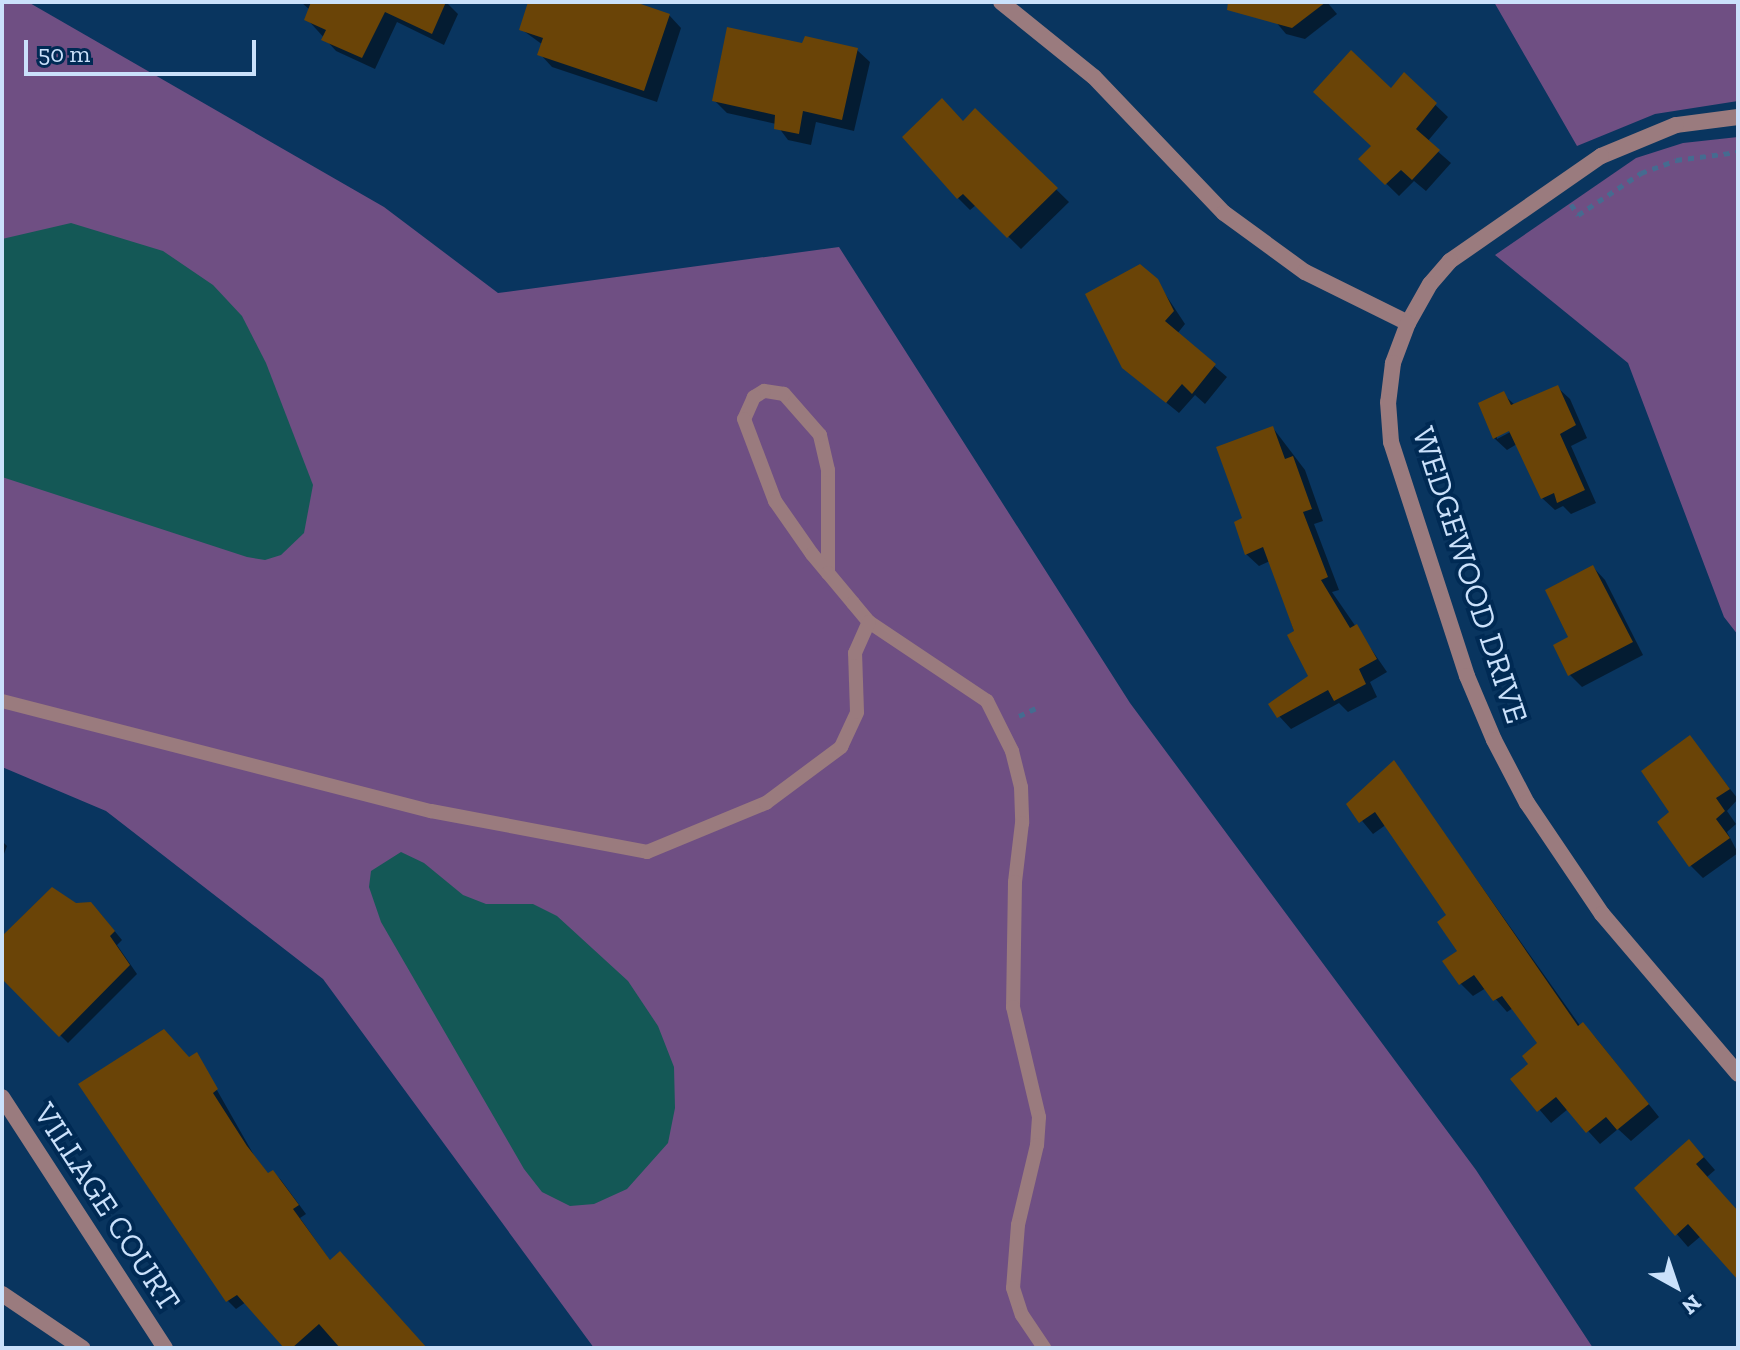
<!DOCTYPE html>
<style>
body{margin:0}
#map{position:relative;width:1740px;height:1350px;overflow:hidden;background:#09355f;font-family:"Zilla Slab",serif}
div>[style]{position:absolute}
.green>*{inset:0;background:#6f4f83}
.water>*{inset:0;background:#145856}
.shadow>*{inset:0;background:#0007}
.building>*{inset:0;background:#6a4407}
.path>*{height:5px;margin-top:-2.5px;transform-origin:0;background:repeating-linear-gradient(90deg,#456b90 0 6px,transparent 0 12px)}
.service>*{height:14px;margin:-7px;padding:0 7px;transform-origin:7px;border-radius:7px;background:#9a7b7e}
.minor>*{height:16px;margin:-8px;padding:0 8px;transform-origin:8px;border-radius:8px;background:#9a7b7e}
span{translate:-50% -50%;white-space:nowrap;text-align:center;line-height:1.15;-webkit-text-stroke:8px #002a54;paint-order:stroke}
.street-label{font-size:32px;color:#cae1fb}
.frame{position:absolute;inset:0;border:4px solid #cae1fb;pointer-events:none}
.north{position:absolute;left:1636px;top:1246px;width:80px;height:80px;-webkit-text-stroke:6px #002a54;paint-order:stroke;rotate:140deg;font-size:22px;font-weight:700;line-height:32px;text-align:center;color:#cae1fb}
.north::after{content:'';display:block;margin:auto;width:28px;height:36px;background:#cae1fb;clip-path:polygon(50% 0,100% 100%,50% 72%,0 100%)}
.scale{position:absolute;left:24px;top:40px;width:232px;height:36px;box-sizing:border-box;border:4px solid #cae1fb;border-top:0;padding-left:10px;font-size:24px;line-height:28px;white-space:nowrap;color:#cae1fb;-webkit-text-stroke:6px #002a54;paint-order:stroke}
</style>
<div id="map">
<div class="green">
<i style="clip-path:polygon(2px 2px,28px 2px,384px 207px,498px 293px,839px 247px,1130px 703px,1476px 1170px,1593px 1348px,594px 1348px,323px 979px,106px 811px,2px 767px)"></i>
<i style="clip-path:polygon(1494px 2px,1738px 2px,1738px 101px,1655px 114px,1577px 146px)"></i>
<i style="clip-path:polygon(1738px 137px,1738px 635px,1724px 617px,1628px 363px,1495px 255px,1636px 158px,1683px 143px)"></i>
</div>
<div class="water">
<i style="clip-path:polygon(71px 223px,163px 251px,213px 285px,242px 316px,266px 363px,313px 485px,304px 533px,281px 555px,265px 560px,247px 557px,2px 477px,2px 239px)"></i>
<i style="clip-path:polygon(401px 852px,424px 863px,463px 895px,486px 904px,533px 904px,557px 916px,628px 981px,658px 1026px,674px 1067px,675px 1108px,668px 1143px,627px 1189px,594px 1204px,570px 1206px,542px 1192px,524px 1169px,381px 922px,369px 887px,371px 871px)"></i>
</div>
<div class="shadow">
<i style="clip-path:polygon(301px 2px,446px 2px,458px 14px,444px 45px,397px 22px,375px 69px,336px 51px,307px 19px,310px 10px)"></i>
<i style="clip-path:polygon(530px 2px,628px 2px,669px 15px,681px 28px,657px 102px,552px 67px,540px 54px,543px 45px,521px 29px)"></i>
<i style="clip-path:polygon(1259px 2px,1327px 2px,1337px 14px,1305px 39px,1286px 34px)"></i>
<i style="clip-path:polygon(804px 46px,857px 50px,870px 62px,854px 131px,816px 122px,811px 145px,788px 140px,776px 124px,727px 113px,714px 100px)"></i>
<i style="clip-path:polygon(1404px 75px,1448px 117px,1427px 142px,1451px 163px,1426px 191px,1414px 181px,1399px 196px,1361px 159px,1373px 147px)"></i>
<i style="clip-path:polygon(976px 111px,1069px 202px,1021px 249px,976px 205px,970px 210px,958px 198px,964px 124px)"></i>
<i style="clip-path:polygon(1156px 280px,1185px 324px,1177px 334px,1227px 377px,1205px 404px,1195px 395px,1179px 413px,1123px 367px)"></i>
<i style="clip-path:polygon(evenodd,1557px 387px,1570px 399px,1587px 438px,1571px 446px,1596px 503px,1571px 514px,1563px 506px,1555px 510px,1542px 498px,1517px 444px,1507px 450px,1494px 438px,1503px 394px,1516px 406px,1557px 387px,1518px 428px,1497px 439px,1497px 434px,1518px 428px)"></i>
<i style="clip-path:polygon(1273px 428px,1305px 470px,1323px 521px,1314px 524px,1339px 590px,1332px 592px,1387px 672px,1370px 682px,1377px 697px,1348px 712px,1339px 703px,1291px 729px,1279px 716px,1310px 677px,1270px 561px,1259px 566px,1246px 554px,1245px 519px)"></i>
<i style="clip-path:polygon(1593px 567px,1605px 580px,1643px 655px,1582px 687px,1570px 675px,1571px 638px)"></i>
<i style="clip-path:polygon(1690px 738px,1738px 799px,1727px 811px,1736px 824px,1727px 832px,1738px 853px,1703px 878px,1691px 866px,1672px 812px)"></i>
<i style="clip-path:polygon(1394px 763px,1581px 1027px,1595px 1037px,1659px 1117px,1631px 1141px,1618px 1129px,1600px 1144px,1568px 1109px,1551px 1123px,1513px 1079px,1531px 1064px,1540px 1044px,1513px 1008px,1507px 1012px,1486px 988px,1473px 996px,1461px 984px,1445px 962px,1459px 952px,1449px 915px,1387px 824px,1373px 834px,1348px 804px)"></i>
<i style="clip-path:polygon(2px 841px,7px 846px,2px 859px)"></i>
<i style="clip-path:polygon(75px 905px,99px 912px,122px 940px,117px 945px,137px 974px,68px 1043px,2px 977px,2px 939px)"></i>
<i style="clip-path:polygon(197px 1055px,255px 1157px,269px 1175px,273px 1172px,281px 1180px,306px 1214px,300px 1218px,331px 1262px,423px 1348px,287px 1348px,246px 1302px,236px 1309px,228px 1301px,81px 1085px)"></i>
<i style="clip-path:polygon(1701px 1154px,1715px 1170px,1707px 1177px,1738px 1213px,1738px 1277px,1701px 1236px,1688px 1247px,1637px 1188px)"></i>
</div>
<div class="building">
<i style="clip-path:polygon(311px 2px,446px 2px,432px 34px,385px 12px,362px 58px,321px 40px,326px 30px,304px 20px)"></i>
<i style="clip-path:polygon(528px 2px,635px 2px,670px 14px,644px 91px,537px 55px,543px 38px,519px 30px)"></i>
<i style="clip-path:polygon(1228px 2px,1326px 2px,1292px 28px,1227px 10px)"></i>
<i style="clip-path:polygon(727px 27px,802px 43px,805px 36px,858px 48px,842px 120px,803px 111px,799px 134px,774px 129px,775px 115px,712px 101px)"></i>
<i style="clip-path:polygon(1351px 50px,1391px 88px,1404px 72px,1437px 103px,1416px 129px,1440px 150px,1412px 180px,1401px 170px,1385px 185px,1358px 159px,1371px 146px,1313px 92px)"></i>
<i style="clip-path:polygon(942px 98px,963px 121px,975px 108px,1058px 188px,1007px 238px,963px 194px,957px 199px,902px 137px)"></i>
<i style="clip-path:polygon(1140px 264px,1158px 279px,1174px 311px,1165px 321px,1216px 364px,1192px 394px,1182px 384px,1166px 403px,1122px 368px,1085px 294px)"></i>
<i style="clip-path:polygon(1558px 385px,1576px 425px,1560px 434px,1585px 490px,1557px 503px,1554px 493px,1541px 499px,1509px 431px,1493px 439px,1478px 403px,1504px 391px,1511px 405px)"></i>
<i style="clip-path:polygon(1273px 426px,1285px 459px,1293px 456px,1312px 509px,1303px 512px,1328px 577px,1321px 580px,1350px 628px,1357px 624px,1377px 659px,1359px 669px,1366px 684px,1334px 701px,1328px 690px,1277px 718px,1268px 704px,1308px 676px,1287px 635px,1294px 631px,1263px 547px,1245px 555px,1234px 522px,1242px 518px,1216px 447px)"></i>
<i style="clip-path:polygon(1593px 565px,1633px 642px,1568px 676px,1553px 645px,1568px 637px,1545px 590px)"></i>
<i style="clip-path:polygon(1690px 735px,1730px 789px,1716px 798px,1725px 811px,1716px 819px,1730px 838px,1689px 867px,1657px 822px,1669px 812px,1641px 771px)"></i>
<i style="clip-path:polygon(1394px 760px,1578px 1026px,1583px 1022px,1649px 1104px,1617px 1130px,1606px 1117px,1586px 1133px,1556px 1097px,1537px 1112px,1510px 1079px,1528px 1064px,1522px 1056px,1537px 1043px,1502px 996px,1493px 1001px,1474px 975px,1459px 985px,1442px 961px,1457px 951px,1437px 922px,1446px 915px,1375px 812px,1359px 823px,1346px 804px)"></i>
<i style="clip-path:polygon(52px 887px,76px 903px,91px 902px,115px 931px,110px 936px,130px 965px,59px 1037px,2px 979px,2px 936px)"></i>
<i style="clip-path:polygon(164px 1029px,189px 1057px,197px 1052px,218px 1089px,213px 1093px,247px 1146px,268px 1173px,273px 1170px,299px 1205px,293px 1209px,330px 1260px,340px 1251px,427px 1348px,340px 1348px,319px 1324px,292px 1348px,284px 1348px,237px 1295px,226px 1302px,78px 1084px)"></i>
<i style="clip-path:polygon(1689px 1139px,1704px 1157px,1696px 1164px,1738px 1211px,1738px 1280px,1688px 1224px,1675px 1236px,1634px 1188px)"></i>
</div>
<div class="path">
<i style="left:1571px;top:204px;width:13px;rotate:58deg"></i>
<i style="left:1578px;top:215px;width:76px;rotate:-33.7deg"></i>
<i style="left:1641px;top:173px;width:37px;rotate:-20deg"></i>
<i style="left:1676px;top:160px;width:63px;rotate:-7.4deg"></i>
<i style="left:1019px;top:716px;width:21px;rotate:-25deg"></i>
</div>
<div class="service">
<i style="left:828px;top:573px;width:103px;rotate:-90deg"></i>
<i style="left:828px;top:470px;width:36px;rotate:-103deg"></i>
<i style="left:820px;top:435px;width:55px;rotate:-131.3deg"></i>
<i style="left:784px;top:394px;width:20px;rotate:-171deg"></i>
<i style="left:764px;top:391px;width:12px;rotate:149deg"></i>
<i style="left:754px;top:397px;width:24px;rotate:114deg"></i>
<i style="left:744px;top:419px;width:88px;rotate:69.3deg"></i>
<i style="left:775px;top:501px;width:65px;rotate:55.1deg"></i>
<i style="left:812px;top:554px;width:25px;rotate:50deg"></i>
<i style="left:828px;top:573px;width:39px;rotate:50deg"></i>
<i style="left:853px;top:603px;width:25px;rotate:50deg"></i>
<i style="left:869px;top:622px;width:142px;rotate:33.8deg"></i>
<i style="left:987px;top:701px;width:56px;rotate:63.4deg"></i>
<i style="left:1012px;top:751px;width:37px;rotate:76deg"></i>
<i style="left:1021px;top:787px;width:36px;rotate:88deg"></i>
<i style="left:1022px;top:823px;width:59px;rotate:96.8deg"></i>
<i style="left:1015px;top:882px;width:125px;rotate:90.9deg"></i>
<i style="left:1013px;top:1007px;width:113px;rotate:76.7deg"></i>
<i style="left:1039px;top:1117px;width:28px;rotate:94deg"></i>
<i style="left:1037px;top:1145px;width:82px;rotate:103.4deg"></i>
<i style="left:1018px;top:1225px;width:63px;rotate:94.5deg"></i>
<i style="left:1013px;top:1288px;width:28px;rotate:72deg"></i>
<i style="left:1022px;top:1315px;width:40px;rotate:56deg"></i>
<i style="left:2px;top:701px;width:443px;rotate:14.4deg"></i>
<i style="left:431px;top:811px;width:220px;rotate:10.7deg"></i>
<i style="left:647px;top:852px;width:129px;rotate:-22.4deg"></i>
<i style="left:766px;top:803px;width:94px;rotate:-36.7deg"></i>
<i style="left:841px;top:747px;width:38px;rotate:-65deg"></i>
<i style="left:857px;top:712px;width:59px;rotate:-91.9deg"></i>
<i style="left:855px;top:653px;width:34px;rotate:-66deg"></i>
</div>
<div class="minor">
<i style="left:1001px;top:2px;width:119px;rotate:38.9deg"></i>
<i style="left:1094px;top:77px;width:188px;rotate:46.3deg"></i>
<i style="left:1224px;top:213px;width:100px;rotate:36.1deg"></i>
<i style="left:1305px;top:272px;width:115px;rotate:26.3deg"></i>
<i style="left:1738px;top:117px;width:63px;rotate:172.6deg"></i>
<i style="left:1676px;top:125px;width:81px;rotate:157.5deg"></i>
<i style="left:1601px;top:156px;width:184px;rotate:145.2deg"></i>
<i style="left:1450px;top:261px;width:30px;rotate:131deg"></i>
<i style="left:1430px;top:284px;width:45px;rotate:119.4deg"></i>
<i style="left:1408px;top:323px;width:43px;rotate:110.6deg"></i>
<i style="left:1393px;top:363px;width:39px;rotate:97deg"></i>
<i style="left:1388px;top:402px;width:40px;rotate:85.7deg"></i>
<i style="left:1391px;top:442px;width:246px;rotate:72deg"></i>
<i style="left:1467px;top:676px;width:69px;rotate:67.1deg"></i>
<i style="left:1494px;top:740px;width:71px;rotate:62.4deg"></i>
<i style="left:1527px;top:803px;width:134px;rotate:56deg"></i>
<i style="left:1602px;top:914px;width:210px;rotate:49.6deg"></i>
<i style="left:2px;top:1097px;width:299px;rotate:57deg"></i>
<i style="left:2px;top:1294px;width:97px;rotate:34deg"></i>
</div>
<div class="street-label">
<span style="left:1470px;top:575px;rotate:72deg">WEDGEWOOD DRIVE</span>
<span style="left:107px;top:1207px;rotate:57deg">VILLAGE COURT</span>
</div>
<div class="frame"></div>
<div class="north">N</div>
<div class="scale">50 m</div>
</div>
